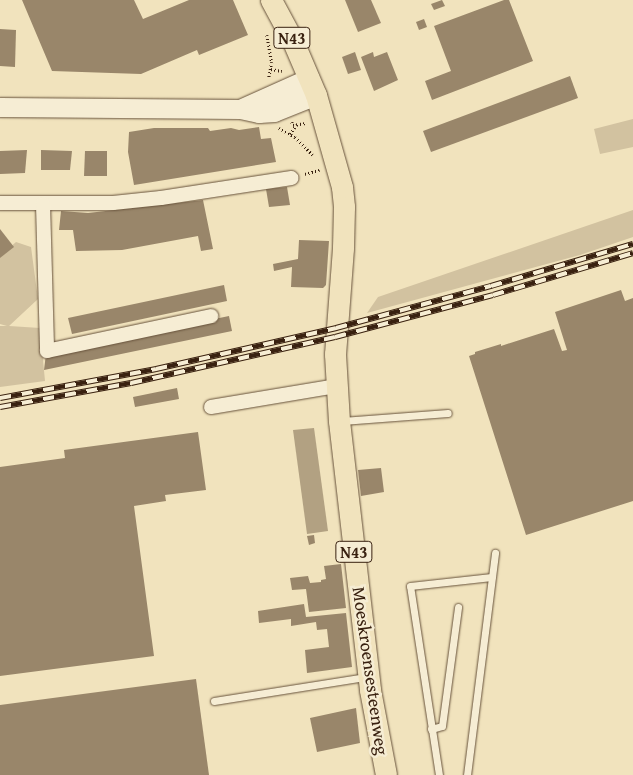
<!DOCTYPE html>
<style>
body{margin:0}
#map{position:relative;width:633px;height:775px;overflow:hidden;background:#f1e3bd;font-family:"Gentium Book Plus",serif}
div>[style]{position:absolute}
.green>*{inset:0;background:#d2c2a0}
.water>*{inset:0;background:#b2a182}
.building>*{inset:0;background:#99866a}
.path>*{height:2.5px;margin-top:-1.25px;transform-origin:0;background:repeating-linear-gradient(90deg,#392110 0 1px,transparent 0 3.5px)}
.roads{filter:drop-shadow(0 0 1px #67523b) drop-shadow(0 0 1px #67523b)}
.lane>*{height:7px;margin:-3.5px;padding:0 3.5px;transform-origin:3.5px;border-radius:3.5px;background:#f6edd4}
.street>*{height:14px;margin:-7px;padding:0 7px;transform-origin:7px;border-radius:7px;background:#f6edd4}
.secondary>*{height:19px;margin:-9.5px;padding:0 9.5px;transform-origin:9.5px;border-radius:9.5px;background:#f6edd4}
.primary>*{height:21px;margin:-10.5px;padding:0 10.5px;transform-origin:10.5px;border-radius:10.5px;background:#f1e3bd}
.rail>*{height:5.5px;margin-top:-2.75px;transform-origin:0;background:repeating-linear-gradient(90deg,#f6edd4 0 11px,#392110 0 22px);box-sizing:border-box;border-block:1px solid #392110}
span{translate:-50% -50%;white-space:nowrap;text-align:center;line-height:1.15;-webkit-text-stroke:5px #f6edd4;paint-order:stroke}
.shield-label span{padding:1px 4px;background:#f6edd4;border:1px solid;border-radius:4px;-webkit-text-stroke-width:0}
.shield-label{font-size:16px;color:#392110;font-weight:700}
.street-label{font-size:18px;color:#392110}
</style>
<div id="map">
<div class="green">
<i style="clip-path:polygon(633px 119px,633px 147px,600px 154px,594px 129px)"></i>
<i style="clip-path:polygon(633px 210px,633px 237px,580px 255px,367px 313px,378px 297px)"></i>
<i style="clip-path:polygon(16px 242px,31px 247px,38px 299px,9px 326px,40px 328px,45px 381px,0 387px,0 326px,7px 326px,0 324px,0 256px)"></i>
</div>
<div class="water">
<i style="clip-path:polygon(314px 428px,328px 531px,307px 534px,293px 430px)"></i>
</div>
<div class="building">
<i style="clip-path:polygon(22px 0,134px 0,143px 19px,189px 0,233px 0,248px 35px,199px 55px,197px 50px,141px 74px,52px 71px)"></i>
<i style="clip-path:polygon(345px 0,371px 0,381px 23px,358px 32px)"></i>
<i style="clip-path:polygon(442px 0,445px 6px,434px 10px,431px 4px)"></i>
<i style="clip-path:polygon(504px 0,509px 0,533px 61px,432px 100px,425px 81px,451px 71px,434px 26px)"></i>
<i style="clip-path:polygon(424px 19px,427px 27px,419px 30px,416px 22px)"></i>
<i style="clip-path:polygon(0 29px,16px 30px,15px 67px,0 66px)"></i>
<i style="clip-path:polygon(355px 52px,361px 70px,348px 74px,342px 57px)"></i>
<i style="clip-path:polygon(373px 52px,374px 57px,387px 52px,398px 80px,374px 91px,361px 57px)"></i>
<i style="clip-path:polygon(570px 76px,578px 98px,431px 152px,423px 131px)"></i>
<i style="clip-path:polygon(259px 127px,261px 139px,271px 138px,276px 162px,134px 185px,128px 152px,129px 132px,154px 128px,208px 128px,210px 131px,231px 128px,239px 130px)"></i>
<i style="clip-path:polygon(27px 150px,25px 173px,0 174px,0 151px)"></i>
<i style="clip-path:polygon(41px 150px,72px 151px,70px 170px,41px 170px)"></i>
<i style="clip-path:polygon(85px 151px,107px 151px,107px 176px,84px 176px)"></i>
<i style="clip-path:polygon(287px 187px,290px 205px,269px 207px,266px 189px)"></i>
<i style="clip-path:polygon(203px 200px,213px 249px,201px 251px,198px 236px,122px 250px,76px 251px,73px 230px,59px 230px,61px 211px,88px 213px)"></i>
<i style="clip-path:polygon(0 229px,14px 247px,0 258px)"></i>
<i style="clip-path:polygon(299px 240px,329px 241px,326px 285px,323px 288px,291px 287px,292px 267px,274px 271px,273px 264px,298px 259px)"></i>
<i style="clip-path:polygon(224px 285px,227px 301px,72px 334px,68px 318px)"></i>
<i style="clip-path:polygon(621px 290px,625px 301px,633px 298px,633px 501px,526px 535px,469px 356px,475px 354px,475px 352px,501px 344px,501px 346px,554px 329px,562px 351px,567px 350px,555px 312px)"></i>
<i style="clip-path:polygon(229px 316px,232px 331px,44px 370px,46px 354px)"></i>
<i style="clip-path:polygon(177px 388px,179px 399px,135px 407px,133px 397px)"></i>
<i style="clip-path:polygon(198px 432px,206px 490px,165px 495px,166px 501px,134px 506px,154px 656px,0 676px,0 467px,65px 458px,64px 450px)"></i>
<i style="clip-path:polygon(381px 468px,384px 492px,361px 496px,358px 470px)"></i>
<i style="clip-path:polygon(314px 535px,315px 543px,309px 545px,307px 536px)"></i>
<i style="clip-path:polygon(341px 564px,346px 608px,309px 612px,306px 589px,292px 590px,290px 578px,308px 576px,310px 583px,321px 582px,321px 580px,326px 579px,324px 566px)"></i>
<i style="clip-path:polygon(304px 604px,306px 617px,346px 613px,352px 667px,307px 673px,305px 650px,329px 647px,327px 629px,317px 630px,316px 622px,291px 626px,291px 619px,259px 623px,258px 611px)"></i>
<i style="clip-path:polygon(196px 679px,209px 775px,0 775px,0 705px)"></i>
<i style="clip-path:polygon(356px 708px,360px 743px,317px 752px,310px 718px)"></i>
</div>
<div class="path">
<i style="left:267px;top:35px;width:27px;rotate:80deg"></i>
<i style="left:272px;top:62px;width:16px;rotate:101deg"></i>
<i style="left:271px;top:69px;width:11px;rotate:10deg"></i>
<i style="left:292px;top:122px;width:3px;rotate:72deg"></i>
<i style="left:293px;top:125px;width:13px;rotate:-9deg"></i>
<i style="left:279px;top:128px;width:18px;rotate:29deg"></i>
<i style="left:295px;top:137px;width:25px;rotate:45deg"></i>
<i style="left:290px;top:134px;width:11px;rotate:-56deg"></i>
<i style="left:305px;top:174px;width:15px;rotate:-16deg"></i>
</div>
<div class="roads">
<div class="lane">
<i style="left:342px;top:421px;width:106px;rotate:-4.3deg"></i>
<i style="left:214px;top:701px;width:154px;rotate:-9deg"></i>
<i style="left:431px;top:729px;width:11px;rotate:-15deg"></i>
<i style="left:442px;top:726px;width:120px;rotate:-82.3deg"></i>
<i style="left:439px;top:775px;width:191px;rotate:-98.7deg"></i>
<i style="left:410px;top:586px;width:82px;rotate:-6.3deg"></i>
<i style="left:467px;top:775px;width:224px;rotate:-82.8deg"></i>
</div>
<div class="street">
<i style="left:0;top:203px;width:113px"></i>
<i style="left:113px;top:203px;width:48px;rotate:-5.9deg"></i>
<i style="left:161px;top:198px;width:132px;rotate:-8.7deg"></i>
<i style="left:43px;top:204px;width:147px;rotate:88.4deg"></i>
<i style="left:47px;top:351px;width:168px;rotate:-12deg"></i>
<i style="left:211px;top:407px;width:128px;rotate:-9.5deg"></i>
</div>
<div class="secondary">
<i style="left:0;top:107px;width:240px;rotate:0.5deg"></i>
<i style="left:240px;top:109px;width:19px;rotate:12deg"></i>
<i style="left:259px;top:113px;width:15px;rotate:-4deg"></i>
<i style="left:274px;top:112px;width:45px;rotate:-22deg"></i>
<i style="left:240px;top:109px;width:76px;rotate:-24.2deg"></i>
</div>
<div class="primary">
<i style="left:271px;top:0;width:44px;rotate:61.7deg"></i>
<i style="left:292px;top:39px;width:61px;rotate:66.8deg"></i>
<i style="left:316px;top:95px;width:96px;rotate:74.2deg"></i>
<i style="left:342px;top:187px;width:20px;rotate:84deg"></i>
<i style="left:344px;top:207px;width:41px;rotate:91.4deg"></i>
<i style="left:343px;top:248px;width:106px;rotate:94.3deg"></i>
<i style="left:335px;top:354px;width:67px;rotate:86.6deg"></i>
<i style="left:339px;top:421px;width:271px;rotate:83.4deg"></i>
<i style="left:370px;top:690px;width:86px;rotate:79.3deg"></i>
</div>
</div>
<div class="rail">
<i style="left:0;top:398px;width:159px;rotate:-10.5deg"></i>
<i style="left:156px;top:369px;width:185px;rotate:-12.8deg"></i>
<i style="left:336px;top:328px;width:161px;rotate:-15.2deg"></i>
<i style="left:491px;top:286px;width:148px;rotate:-16.5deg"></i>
<i style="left:0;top:407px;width:133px;rotate:-10.4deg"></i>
<i style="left:131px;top:383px;width:209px;rotate:-12.7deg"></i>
<i style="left:335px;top:337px;width:163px;rotate:-14.9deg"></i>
<i style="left:493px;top:295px;width:146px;rotate:-16.7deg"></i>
</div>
<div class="shield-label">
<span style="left:292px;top:38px">N43</span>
<span style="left:354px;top:552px">N43</span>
</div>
<div class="street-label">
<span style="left:370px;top:671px;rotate:82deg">Moeskroensesteenweg</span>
</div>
</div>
